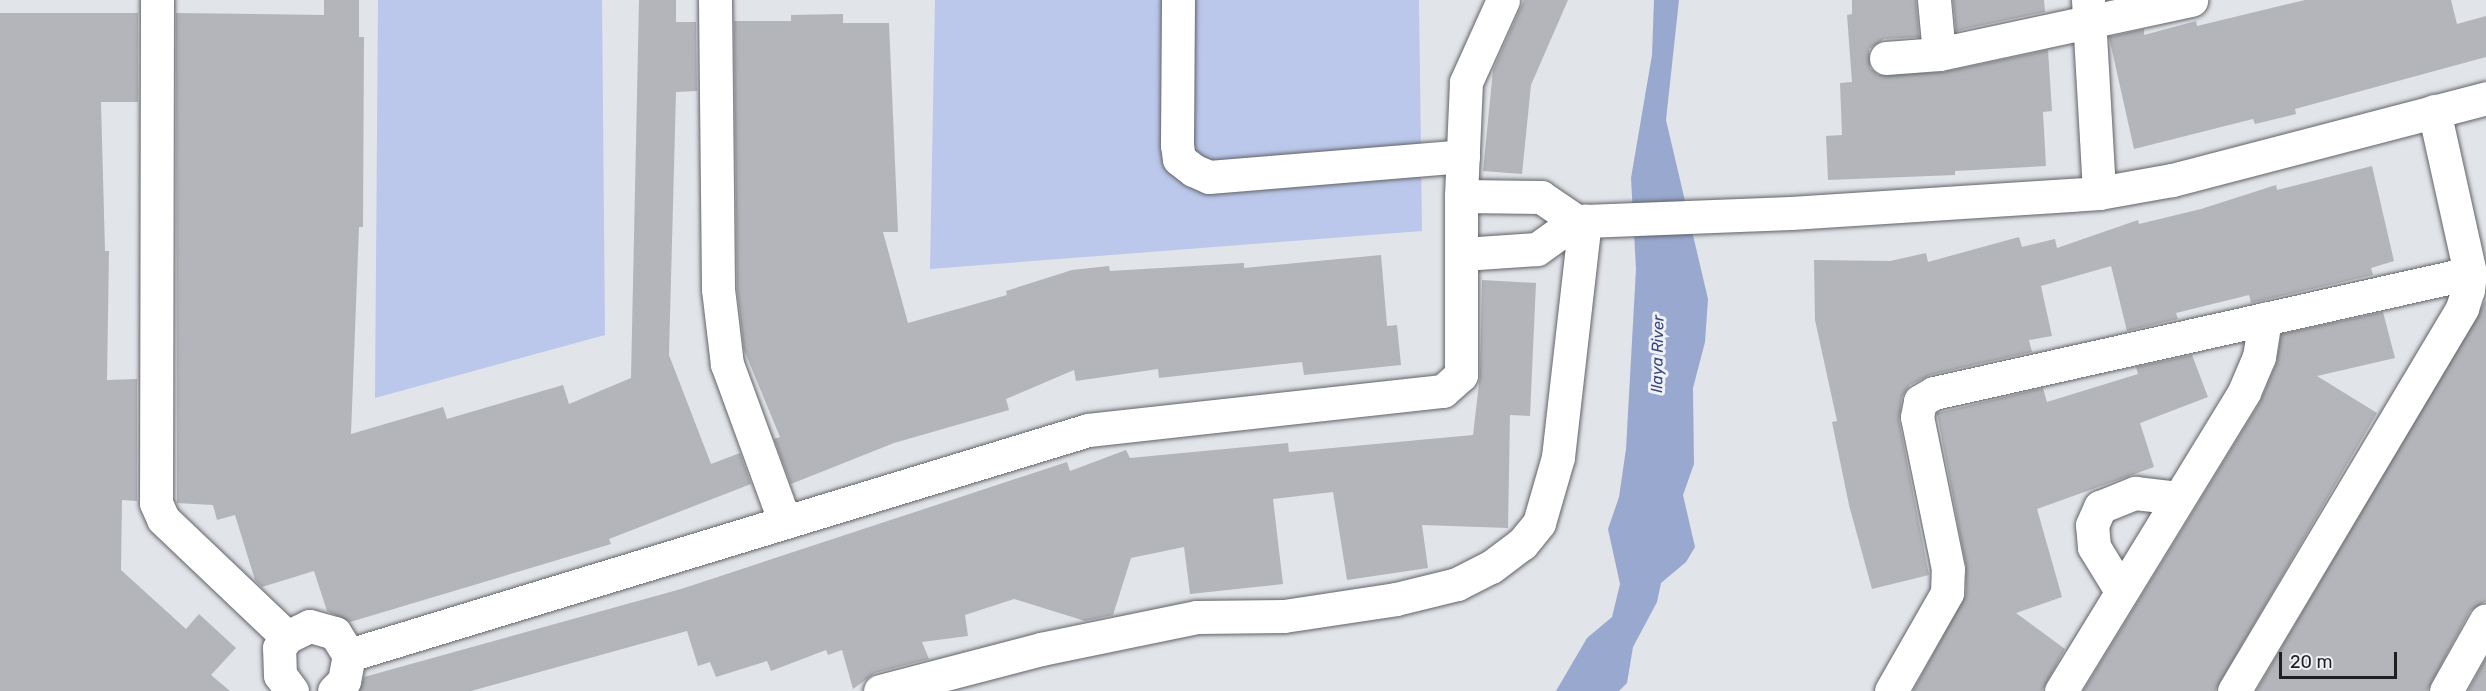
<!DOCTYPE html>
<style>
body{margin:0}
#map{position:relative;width:2486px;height:691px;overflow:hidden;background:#e1e4e9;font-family:Rubik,sans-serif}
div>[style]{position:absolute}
.green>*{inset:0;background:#bbc8eb}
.water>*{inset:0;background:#98a8cf}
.building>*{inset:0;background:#b3b5ba}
.roads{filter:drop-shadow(0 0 2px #616368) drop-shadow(0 0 2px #616368)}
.minor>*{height:33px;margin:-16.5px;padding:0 16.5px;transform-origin:16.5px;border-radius:16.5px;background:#fff}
span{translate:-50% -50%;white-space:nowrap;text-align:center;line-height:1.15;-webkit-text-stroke:6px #eff1f7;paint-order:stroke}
.water-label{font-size:16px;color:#36477c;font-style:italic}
.scale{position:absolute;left:2279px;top:652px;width:118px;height:27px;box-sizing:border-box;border:3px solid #1e1f21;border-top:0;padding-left:8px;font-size:18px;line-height:21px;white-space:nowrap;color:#1e1f21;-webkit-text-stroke:4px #eff1f7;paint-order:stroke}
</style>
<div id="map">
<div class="green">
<i style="clip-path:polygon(378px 0,602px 0,605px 335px,375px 398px)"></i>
<i style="clip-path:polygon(935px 0,1419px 0,1422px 231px,930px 269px)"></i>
</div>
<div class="water">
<i style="clip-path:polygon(1654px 0,1679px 0,1666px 120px,1708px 299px,1705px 342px,1693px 388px,1694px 464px,1683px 495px,1695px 547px,1686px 562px,1661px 583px,1657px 602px,1633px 647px,1627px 683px,1619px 691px,1556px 691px,1587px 638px,1612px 617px,1620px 584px,1608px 529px,1619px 497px,1626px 449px,1636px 269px,1631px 178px,1652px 55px)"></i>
</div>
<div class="building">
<i style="clip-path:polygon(324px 0,359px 0,359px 37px,364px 37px,363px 227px,359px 227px,351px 434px,443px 407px,447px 419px,563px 385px,569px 404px,631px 378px,639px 0,676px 0,676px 22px,696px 22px,697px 91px,676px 92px,669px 355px,711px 464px,740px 453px,751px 484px,609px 539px,611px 544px,350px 622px,327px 611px,314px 571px,262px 587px,255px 580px,235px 515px,217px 520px,213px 505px,177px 503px,176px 13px,324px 15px)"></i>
<i style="clip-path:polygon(1524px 0,1568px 0,1531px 85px,1522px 174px,1483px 171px,1493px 70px)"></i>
<i style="clip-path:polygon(1852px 0,1916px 0,1919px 37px,1884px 39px,1869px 49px,1870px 68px,1878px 75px,1943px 72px,2048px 50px,2052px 111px,2043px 112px,2046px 166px,1955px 171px,1955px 175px,1828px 180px,1826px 136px,1842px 135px,1840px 83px,1852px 82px,1847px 15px,1852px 14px)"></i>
<i style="clip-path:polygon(1953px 0,2044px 0,2045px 12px,1956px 31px)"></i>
<i style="clip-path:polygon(2305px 0,2451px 0,2457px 24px,2486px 16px,2486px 57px,2295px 109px,2296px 114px,2255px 124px,2253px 119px,2134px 149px,2109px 37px,2144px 29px,2144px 35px,2196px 21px,2197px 26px)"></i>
<i style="clip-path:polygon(0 13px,138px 13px,138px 102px,101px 102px,105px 251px,109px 251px,107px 380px,137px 379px,137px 501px,122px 500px,121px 570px,186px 629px,199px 614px,236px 648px,211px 675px,230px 691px,0 691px)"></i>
<i style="clip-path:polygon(843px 14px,843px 23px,889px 23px,898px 232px,883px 232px,908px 323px,1007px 295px,1006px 291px,1072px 270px,1109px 266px,1110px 271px,1244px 263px,1244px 268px,1381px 255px,1387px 326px,1397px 325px,1401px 365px,1304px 375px,1302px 362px,1159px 378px,1158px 369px,1076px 381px,1074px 370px,1006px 399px,1009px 410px,894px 443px,791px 484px,774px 439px,780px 437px,744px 350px,737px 288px,734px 21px,791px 21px,791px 15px)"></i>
<i style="clip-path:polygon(2372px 166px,2394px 261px,2371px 268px,2373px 275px,2251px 303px,2249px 295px,2176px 313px,2178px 319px,2127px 331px,2111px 266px,2041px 286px,2052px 336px,2029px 340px,2032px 352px,1930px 375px,1910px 385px,1902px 397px,1899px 420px,1929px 575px,1872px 589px,1849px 505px,1832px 422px,1837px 421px,1815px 320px,1814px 260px,1890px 261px,1926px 253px,1928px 262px,2019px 237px,2022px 247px,2055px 239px,2057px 248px,2138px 220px,2139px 224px,2201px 209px,2276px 185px,2277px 190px)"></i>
<i style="clip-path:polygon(1482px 280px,1536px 283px,1530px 416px,1510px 415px,1508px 528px,1422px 525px,1428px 568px,1347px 580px,1333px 492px,1273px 499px,1283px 584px,1190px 594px,1184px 547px,1131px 558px,1113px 615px,1085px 621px,1014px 599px,965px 615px,968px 636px,922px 642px,929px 659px,875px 673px,853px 689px,842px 650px,828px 655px,826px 650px,771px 671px,767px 661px,716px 677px,710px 662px,698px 666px,687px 631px,471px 691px,359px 691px,364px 677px,681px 589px,1067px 462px,1070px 471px,1126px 450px,1130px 458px,1288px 443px,1289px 452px,1473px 435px,1480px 375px)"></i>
<i style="clip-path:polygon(2486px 300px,2486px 601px,2470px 611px,2427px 691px,2256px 691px)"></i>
<i style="clip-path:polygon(2383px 312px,2395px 358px,2317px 376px,2377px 413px,2215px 691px,2083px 691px,2260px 402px,2276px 364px,2281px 334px)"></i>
<i style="clip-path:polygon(2192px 355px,2208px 397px,2140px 423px,2154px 467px,2037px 509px,2062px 597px,2016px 613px,2065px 649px,2042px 691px,1913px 691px,1966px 594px,1966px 566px,1937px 413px,2043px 388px,2047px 402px,2138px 374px,2136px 367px)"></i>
<i style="clip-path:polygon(2486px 658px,2486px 691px,2468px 691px)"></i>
</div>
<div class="roads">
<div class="minor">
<i style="left:157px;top:0;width:503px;rotate:90.11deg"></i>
<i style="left:156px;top:503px;width:17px;rotate:66deg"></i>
<i style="left:163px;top:519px;width:171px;rotate:43.6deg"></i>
<i style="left:715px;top:0;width:289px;rotate:89.4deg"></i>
<i style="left:718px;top:289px;width:76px;rotate:83.2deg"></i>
<i style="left:727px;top:364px;width:166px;rotate:69.9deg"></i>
<i style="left:1178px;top:0;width:145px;rotate:90.4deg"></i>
<i style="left:1177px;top:145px;width:14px;rotate:82deg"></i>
<i style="left:1179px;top:159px;width:18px;rotate:38deg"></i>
<i style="left:1193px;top:170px;width:17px;rotate:24deg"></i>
<i style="left:1209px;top:177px;width:255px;rotate:-4.7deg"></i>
<i style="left:1934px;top:0;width:54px;rotate:84.7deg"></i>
<i style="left:1939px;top:54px;width:258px;rotate:-12.1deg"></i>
<i style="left:2088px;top:0;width:193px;rotate:86.7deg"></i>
<i style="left:1886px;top:58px;width:53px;rotate:-4.3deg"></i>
<i style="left:1461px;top:196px;width:80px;rotate:0.7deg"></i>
<i style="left:1541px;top:197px;width:42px;rotate:34.4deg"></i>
<i style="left:1576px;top:221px;width:9px"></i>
<i style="left:1585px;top:221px;width:206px;rotate:-2.2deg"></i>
<i style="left:1791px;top:213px;width:309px;rotate:-3.7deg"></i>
<i style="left:2099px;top:193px;width:74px;rotate:-10.1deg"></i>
<i style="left:2172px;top:180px;width:325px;rotate:-14.6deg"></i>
<i style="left:1463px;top:254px;width:74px;rotate:-3.9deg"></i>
<i style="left:1537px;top:249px;width:48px;rotate:-35.7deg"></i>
<i style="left:2121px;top:591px;width:52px;rotate:-121.5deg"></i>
<i style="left:2094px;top:547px;width:22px;rotate:-95deg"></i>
<i style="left:2092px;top:525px;width:20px;rotate:-66deg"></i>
<i style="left:2100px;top:507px;width:38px;rotate:-22deg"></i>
<i style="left:2135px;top:493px;width:43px;rotate:6.6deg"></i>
<i style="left:349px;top:655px;width:772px;rotate:-16.93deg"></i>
<i style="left:1088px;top:430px;width:357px;rotate:-6.3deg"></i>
<i style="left:1443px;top:391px;width:24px;rotate:-42deg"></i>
<i style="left:1461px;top:375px;width:179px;rotate:-90deg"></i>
<i style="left:1461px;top:196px;width:114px;rotate:-87.5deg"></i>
<i style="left:1466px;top:82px;width:90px;rotate:-65.7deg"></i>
<i style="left:292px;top:691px;width:20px;rotate:-127deg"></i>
<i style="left:280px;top:675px;width:27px;rotate:-92deg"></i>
<i style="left:279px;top:648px;width:14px;rotate:-54deg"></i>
<i style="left:287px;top:637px;width:25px;rotate:-26deg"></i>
<i style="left:310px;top:626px;width:26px;rotate:16deg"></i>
<i style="left:335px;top:633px;width:26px;rotate:58deg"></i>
<i style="left:349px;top:655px;width:26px;rotate:101deg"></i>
<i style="left:344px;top:681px;width:14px;rotate:135deg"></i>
<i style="left:880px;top:691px;width:166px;rotate:-14.6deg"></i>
<i style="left:1041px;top:649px;width:159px;rotate:-11.6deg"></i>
<i style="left:1197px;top:617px;width:87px;rotate:-0.7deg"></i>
<i style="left:1284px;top:616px;width:113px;rotate:-8.6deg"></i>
<i style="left:1396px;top:599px;width:63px;rotate:-13.8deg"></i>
<i style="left:1457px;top:584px;width:38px;rotate:-27deg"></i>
<i style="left:1491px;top:567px;width:39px;rotate:-37deg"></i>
<i style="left:1522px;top:544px;width:27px;rotate:-51deg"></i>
<i style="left:1539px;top:523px;width:69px;rotate:-73.9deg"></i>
<i style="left:1558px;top:457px;width:238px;rotate:-83.5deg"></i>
<i style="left:1891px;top:691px;width:113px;rotate:-60.3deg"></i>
<i style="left:1947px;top:593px;width:24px;rotate:-88deg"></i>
<i style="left:1948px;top:569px;width:155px;rotate:-101.5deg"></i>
<i style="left:1917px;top:417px;width:16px;rotate:-79deg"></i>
<i style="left:1920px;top:401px;width:16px;rotate:-30deg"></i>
<i style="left:1934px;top:393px;width:549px;rotate:-12.62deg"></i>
<i style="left:2061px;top:691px;width:351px;rotate:-58.5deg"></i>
<i style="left:2244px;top:392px;width:38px;rotate:-67deg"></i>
<i style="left:2259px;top:357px;width:39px;rotate:-81deg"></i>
<i style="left:2234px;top:691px;width:446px;rotate:-59.2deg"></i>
<i style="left:2462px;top:308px;width:19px;rotate:-72deg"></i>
<i style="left:2468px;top:290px;width:17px;rotate:-83deg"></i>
<i style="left:2470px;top:273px;width:166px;rotate:-102.5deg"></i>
<i style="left:2446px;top:691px;width:81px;rotate:-60.6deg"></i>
</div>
</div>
<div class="water-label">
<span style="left:1658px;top:354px;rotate:-89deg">Ilaya River</span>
</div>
<div class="scale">20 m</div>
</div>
